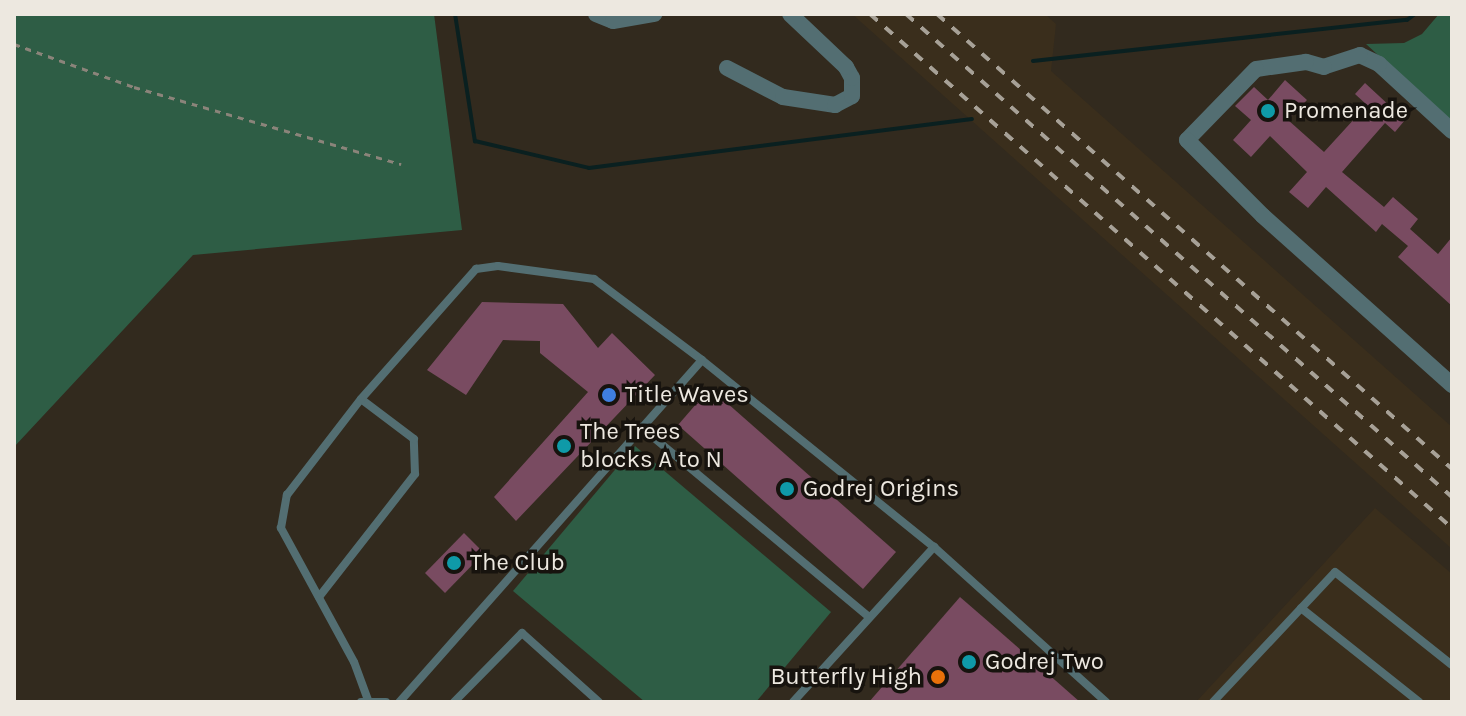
<!DOCTYPE html>
<style>
body{margin:0}
#map{position:relative;width:1466px;height:716px;overflow:hidden;background:#322a1e;font-family:Karla,sans-serif}
div>[style]{position:absolute}
.built>*{inset:0;background:#3a2e1c}
.green>*{inset:0;background:#2e5d45}
.stream>*{height:4px;margin:-2px;padding:0 2px;transform-origin:2px;border-radius:2px;background:#0a2020}
.building>*{inset:0;background:#794b61}
.path>*{height:3px;margin-top:-1.5px;transform-origin:0;background:repeating-linear-gradient(90deg,#8b847a 0 6px,transparent 0 12px)}
.service>*{height:8px;margin:-4px;padding:0 4px;transform-origin:4px;border-radius:4px;background:#536e72}
.minor>*{height:16px;margin:-8px;padding:0 8px;transform-origin:8px;border-radius:8px;background:#536e72}
.rail>*{height:4px;margin-top:-2px;transform-origin:0;background:repeating-linear-gradient(90deg,#a7a197 0 10px,transparent 0 20px)}
.dots>*{width:22px;height:22px;translate:-50% -50%;box-sizing:border-box;border:4px solid #17130e;border-radius:50%}
span{translate:-50% -50%;white-space:nowrap;text-align:center;line-height:1.15;-webkit-text-stroke:7px #17130e;paint-order:stroke}
.poi-label{font-size:24px;color:#ede8e0}
.left{translate:0 -50%;text-align:left}
.right{translate:-100% -50%;text-align:right}
.frame{position:absolute;inset:0;border:16px solid #ede8e0;pointer-events:none}
</style>
<div id="map">
<div class="built">
<i style="clip-path:polygon(852px 14px,1045px 14px,1056px 24px,1051px 71px,1452px 427px,1452px 549px)"></i>
<i style="clip-path:polygon(1375px 508px,1452px 574px,1452px 702px,1196px 702px)"></i>
</div>
<div class="green">
<i style="clip-path:polygon(14px 14px,434px 14px,462px 230px,193px 255px,14px 447px)"></i>
<i style="clip-path:polygon(1439px 14px,1452px 14px,1452px 123px,1366px 44px,1404px 43px,1422px 34px)"></i>
<i style="clip-path:polygon(635px 446px,831px 612px,756px 702px,645px 702px,513px 591px)"></i>
</div>
<div class="stream">
<i style="left:455px;top:14px;width:129px;rotate:81.1deg"></i>
<i style="left:475px;top:141px;width:117px;rotate:13.3deg"></i>
<i style="left:589px;top:168px;width:386px;rotate:-7.3deg"></i>
<i style="left:1033px;top:61px;width:376px;rotate:-6.3deg"></i>
<i style="left:1407px;top:20px;width:10px;rotate:-37deg"></i>
</div>
<div class="building">
<i style="clip-path:polygon(1285px 80px,1307px 100px,1288px 120px,1324px 152px,1367px 105px,1355px 94px,1365px 83px,1405px 120px,1395px 132px,1385px 123px,1342px 172px,1384px 207px,1393px 197px,1418px 219px,1410px 229px,1438px 254px,1452px 237px,1452px 306px,1398px 257px,1408px 246px,1382px 224px,1376px 232px,1326px 187px,1308px 208px,1289px 192px,1307px 172px,1270px 136px,1251px 157px,1233px 140px,1251px 120px,1235px 106px,1254px 87px,1268px 100px)"></i>
<i style="clip-path:polygon(482px 302px,563px 304px,598px 348px,612px 333px,655px 375px,516px 521px,494px 497px,588px 392px,540px 353px,540px 341px,503px 340px,466px 395px,427px 370px)"></i>
<i style="clip-path:polygon(710px 388px,896px 552px,863px 589px,678px 425px)"></i>
<i style="clip-path:polygon(464px 533px,484px 553px,445px 593px,425px 573px)"></i>
<i style="clip-path:polygon(960px 597px,990px 623px,1080px 702px,869px 702px)"></i>
</div>
<div class="path">
<i style="left:14px;top:44px;width:127px;rotate:19.7deg"></i>
<i style="left:134px;top:87px;width:278px;rotate:16.1deg"></i>
</div>
<div class="service">
<i style="left:702px;top:360px;width:298px;rotate:38.9deg"></i>
<i style="left:934px;top:547px;width:232px;rotate:42deg"></i>
<i style="left:641px;top:427px;width:295px;rotate:39.8deg"></i>
<i style="left:319px;top:597px;width:156px;rotate:-52deg"></i>
<i style="left:415px;top:474px;width:35px;rotate:-92deg"></i>
<i style="left:414px;top:439px;width:66px;rotate:-143deg"></i>
<i style="left:1301px;top:608px;width:151px;rotate:38.5deg"></i>
<i style="left:368px;top:700px;width:40px;rotate:-110.2deg"></i>
<i style="left:354px;top:662px;width:153px;rotate:-118.6deg"></i>
<i style="left:281px;top:528px;width:34px;rotate:-80deg"></i>
<i style="left:287px;top:495px;width:121px;rotate:-52.4deg"></i>
<i style="left:361px;top:399px;width:174px;rotate:-48.5deg"></i>
<i style="left:476px;top:269px;width:22px;rotate:-8deg"></i>
<i style="left:498px;top:266px;width:97px;rotate:7.7deg"></i>
<i style="left:594px;top:279px;width:135px;rotate:36.9deg"></i>
<i style="left:702px;top:360px;width:457px;rotate:131.5deg"></i>
<i style="left:361px;top:702px;width:25px"></i>
<i style="left:454px;top:702px;width:97px;rotate:-45.4deg"></i>
<i style="left:522px;top:633px;width:103px;rotate:41.9deg"></i>
<i style="left:793px;top:702px;width:210px;rotate:-47.7deg"></i>
<i style="left:1213px;top:702px;width:178px;rotate:-46.8deg"></i>
<i style="left:1335px;top:572px;width:149px;rotate:38.5deg"></i>
</div>
<div class="minor">
<i style="left:596px;top:14px;width:18px;rotate:22deg"></i>
<i style="left:613px;top:21px;width:42px;rotate:-9.7deg"></i>
<i style="left:727px;top:68px;width:63px;rotate:27.4deg"></i>
<i style="left:783px;top:97px;width:53px;rotate:8.7deg"></i>
<i style="left:835px;top:105px;width:19px;rotate:-28deg"></i>
<i style="left:852px;top:96px;width:18px;rotate:-90deg"></i>
<i style="left:852px;top:78px;width:13px;rotate:-119deg"></i>
<i style="left:846px;top:67px;width:77px;rotate:-136.6deg"></i>
<i style="left:1452px;top:131px;width:99px;rotate:-137.5deg"></i>
<i style="left:1379px;top:64px;width:21px;rotate:-155deg"></i>
<i style="left:1360px;top:55px;width:38px;rotate:162deg"></i>
<i style="left:1324px;top:67px;width:19px;rotate:-164deg"></i>
<i style="left:1306px;top:62px;width:50px;rotate:172deg"></i>
<i style="left:1256px;top:69px;width:99px;rotate:134.2deg"></i>
<i style="left:1187px;top:140px;width:107px;rotate:45deg"></i>
<i style="left:1263px;top:216px;width:254px;rotate:41.8deg"></i>
</div>
<div class="rail">
<i style="left:870px;top:14px;width:776px;rotate:41.45deg"></i>
<i style="left:906px;top:14px;width:729px;rotate:41.5deg"></i>
<i style="left:937px;top:14px;width:687px;rotate:41.46deg"></i>
</div>
<div class="dots">
<i style="left:1268px;top:111px;background:#0f9aa8"></i>
<i style="left:609px;top:395px;background:#3f7fe0"></i>
<i style="left:564px;top:446px;background:#0f9aa8"></i>
<i style="left:787px;top:489px;background:#0f9aa8"></i>
<i style="left:454px;top:563px;background:#0f9aa8"></i>
<i style="left:969px;top:662px;background:#0f9aa8"></i>
<i style="left:938px;top:677px;background:#e8710a"></i>
</div>
<div class="poi-label">
<span class="left" style="left:1284px;top:111px">Promenade</span>
<span class="left" style="left:625px;top:395px">Title Waves</span>
<span class="left" style="left:580px;top:446px">The Trees<br>blocks A to N</span>
<span class="left" style="left:803px;top:489px">Godrej Origins</span>
<span class="left" style="left:470px;top:563px">The Club</span>
<span class="left" style="left:985px;top:662px">Godrej Two</span>
<span class="right" style="left:922px;top:677px">Butterfly High</span>
</div>
<div class="frame"></div>
</div>
